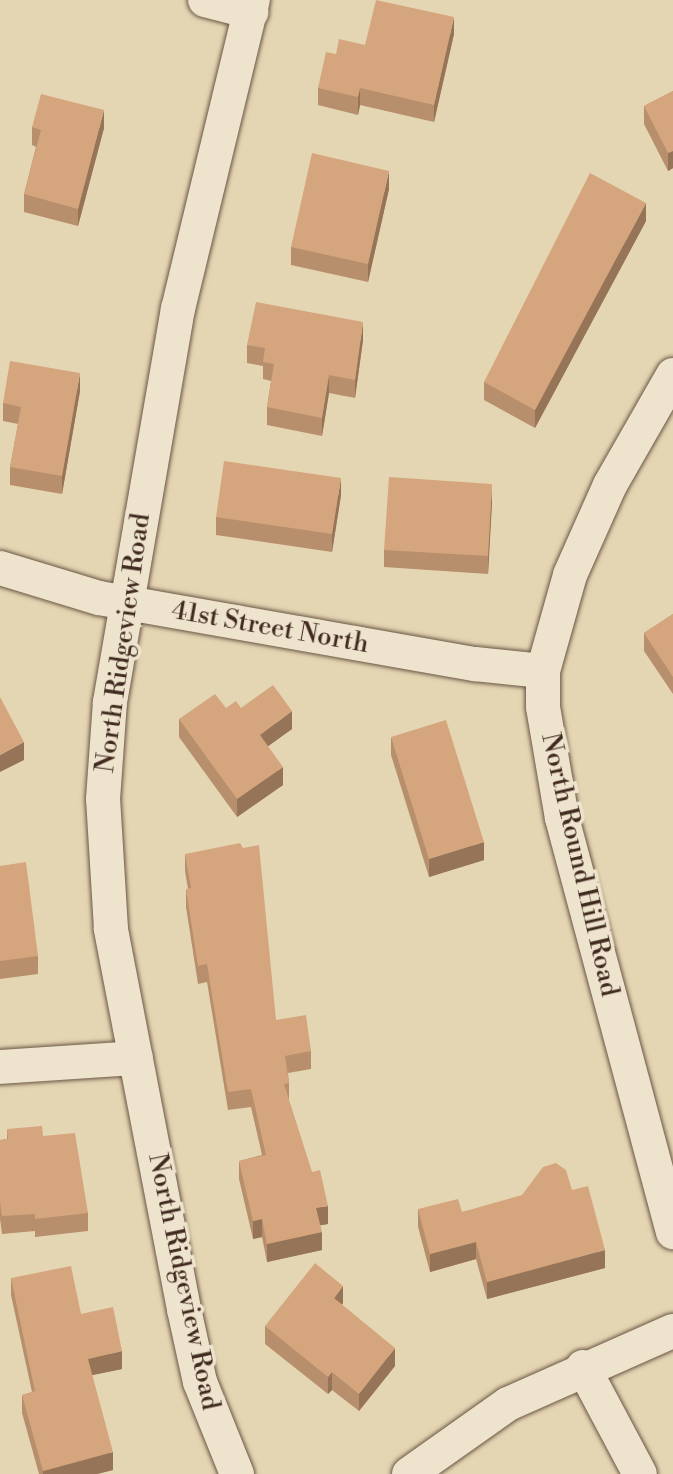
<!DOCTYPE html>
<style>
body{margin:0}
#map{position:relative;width:673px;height:1474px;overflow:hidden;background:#e5d6b3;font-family:"Libre Bodoni",serif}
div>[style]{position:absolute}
.roads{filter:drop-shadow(0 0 2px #6a5645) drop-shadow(0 0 2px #6a5645)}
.minor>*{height:34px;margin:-17px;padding:0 17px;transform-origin:17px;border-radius:17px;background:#eee4ce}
.wall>*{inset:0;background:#b78f6c}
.shaded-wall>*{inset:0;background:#957458}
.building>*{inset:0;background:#d5a67e}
span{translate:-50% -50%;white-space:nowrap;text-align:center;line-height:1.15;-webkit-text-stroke:7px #eee4ce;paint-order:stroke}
.street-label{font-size:26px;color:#412b20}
</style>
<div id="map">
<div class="roads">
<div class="minor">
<i style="left:205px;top:0;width:48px;rotate:14.6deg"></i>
<i style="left:673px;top:375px;width:127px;rotate:119.8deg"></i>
<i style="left:610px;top:485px;width:98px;rotate:114deg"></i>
<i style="left:570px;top:575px;width:100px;rotate:105.7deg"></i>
<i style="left:543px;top:671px;width:36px;rotate:90deg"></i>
<i style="left:543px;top:707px;width:113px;rotate:80.3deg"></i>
<i style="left:562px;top:818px;width:429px;rotate:75deg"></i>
<i style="left:0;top:568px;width:103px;rotate:16.9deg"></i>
<i style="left:99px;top:598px;width:382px;rotate:10deg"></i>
<i style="left:475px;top:664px;width:68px;rotate:5.9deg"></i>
<i style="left:0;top:1067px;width:136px;rotate:-3.8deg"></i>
<i style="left:583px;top:1367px;width:121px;rotate:62deg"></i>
<i style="left:237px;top:1474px;width:99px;rotate:-111.9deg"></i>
<i style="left:200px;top:1382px;width:75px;rotate:-102.4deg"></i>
<i style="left:184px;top:1309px;width:387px;rotate:-100.9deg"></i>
<i style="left:111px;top:929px;width:130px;rotate:-93.5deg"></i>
<i style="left:103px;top:799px;width:97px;rotate:-85.9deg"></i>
<i style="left:110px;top:702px;width:399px;rotate:-80.2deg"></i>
<i style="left:178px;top:309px;width:318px;rotate:-76.4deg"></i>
<i style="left:409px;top:1474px;width:121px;rotate:-35.3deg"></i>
<i style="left:508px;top:1404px;width:180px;rotate:-23.9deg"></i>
</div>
</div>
<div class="wall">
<i style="clip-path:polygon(454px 34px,434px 122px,360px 105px,358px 115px,318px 105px,318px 88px,336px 54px,365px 45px)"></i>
<i style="clip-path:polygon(673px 91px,673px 168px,668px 171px,644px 124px,644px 106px)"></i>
<i style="clip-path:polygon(32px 127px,104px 128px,78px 226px,24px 212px,24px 194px,36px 147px,32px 145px)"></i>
<i style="clip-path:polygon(389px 189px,368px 282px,291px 265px,291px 247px)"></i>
<i style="clip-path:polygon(646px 221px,535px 428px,484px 400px,484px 382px)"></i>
<i style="clip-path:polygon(363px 340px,355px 398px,329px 393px,322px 436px,267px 425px,267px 407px,271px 381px,263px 379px,263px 366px,247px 363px,247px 345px)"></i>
<i style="clip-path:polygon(80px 391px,62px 494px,10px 485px,10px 467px,18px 424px,3px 421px,3px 403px)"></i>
<i style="clip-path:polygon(341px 495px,332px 552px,216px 535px,216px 517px)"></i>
<i style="clip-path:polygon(492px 502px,488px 574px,384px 567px,384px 550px)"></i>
<i style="clip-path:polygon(673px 614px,673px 694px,644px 651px,644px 633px)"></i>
<i style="clip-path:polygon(226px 708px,241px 708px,292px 729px,268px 746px,283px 785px,237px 817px,179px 737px,179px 719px)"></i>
<i style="clip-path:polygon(391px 737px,484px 860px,429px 877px,391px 755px)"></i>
<i style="clip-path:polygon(185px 854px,276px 1020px,311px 1051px,311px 1069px,288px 1073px,289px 1083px,289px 1101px,328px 1224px,320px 1225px,322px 1250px,267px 1262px,262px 1237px,253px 1239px,239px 1179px,239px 1161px,262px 1155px,251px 1107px,228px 1110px,207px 982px,198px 984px,186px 907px,186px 889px,188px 889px,185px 871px)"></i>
<i style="clip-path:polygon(0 866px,38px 956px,38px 974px,0 979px)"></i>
<i style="clip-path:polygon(7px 1129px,43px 1136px,88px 1213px,88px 1231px,35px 1237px,35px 1231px,2px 1234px,0 1219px,0 1140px,7px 1139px)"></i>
<i style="clip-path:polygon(572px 1190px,605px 1268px,487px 1299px,476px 1259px,430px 1272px,418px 1227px,418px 1209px,462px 1212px)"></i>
<i style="clip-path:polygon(11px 1278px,81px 1314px,122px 1369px,92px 1375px,113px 1470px,97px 1474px,39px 1474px,22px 1413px,22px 1395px,32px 1392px,11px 1295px)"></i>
<i style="clip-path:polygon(343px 1303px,342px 1305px,395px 1366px,359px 1411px,332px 1390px,328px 1394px,265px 1344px,265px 1326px)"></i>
</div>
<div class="shaded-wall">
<i style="clip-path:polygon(454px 17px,454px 34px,434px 122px,434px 105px)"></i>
<i style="clip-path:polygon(360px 88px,360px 105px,358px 115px,358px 97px)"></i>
<i style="clip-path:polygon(104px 110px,104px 128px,78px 226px,78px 209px)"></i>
<i style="clip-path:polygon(673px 151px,673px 168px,668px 171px,668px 153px)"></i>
<i style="clip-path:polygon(389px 171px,389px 189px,368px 282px,368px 264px)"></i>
<i style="clip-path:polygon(646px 203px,646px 221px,535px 428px,535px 410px)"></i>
<i style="clip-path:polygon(363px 322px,363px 340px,355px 398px,355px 380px)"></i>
<i style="clip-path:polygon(80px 373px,80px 391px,62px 494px,62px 476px)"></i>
<i style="clip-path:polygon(329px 375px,329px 393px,322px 436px,322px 418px)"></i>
<i style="clip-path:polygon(341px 478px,341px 495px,332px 552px,332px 534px)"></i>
<i style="clip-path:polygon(492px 484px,492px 502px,488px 574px,488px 556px)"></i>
<i style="clip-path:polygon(292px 711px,292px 729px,260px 752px,260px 735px)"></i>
<i style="clip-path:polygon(24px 742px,24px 760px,0 772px,0 755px)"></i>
<i style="clip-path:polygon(283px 767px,283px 785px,237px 817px,237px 799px)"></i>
<i style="clip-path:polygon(484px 842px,484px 860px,429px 877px,429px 859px)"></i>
<i style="clip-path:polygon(328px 1206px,328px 1224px,316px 1226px,316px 1208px)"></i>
<i style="clip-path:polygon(262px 1219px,262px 1237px,253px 1239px,253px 1221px)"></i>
<i style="clip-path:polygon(322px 1232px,322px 1250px,267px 1262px,267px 1244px)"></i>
<i style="clip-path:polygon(476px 1242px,476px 1259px,430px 1272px,430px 1254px)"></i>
<i style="clip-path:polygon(605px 1250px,605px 1268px,487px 1299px,487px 1282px)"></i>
<i style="clip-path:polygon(343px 1286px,343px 1303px,334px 1315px,334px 1298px)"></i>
<i style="clip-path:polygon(395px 1348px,395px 1366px,359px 1411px,359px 1394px)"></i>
<i style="clip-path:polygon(122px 1351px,122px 1369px,88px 1376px,88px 1359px)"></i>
<i style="clip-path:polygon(332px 1372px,332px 1390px,328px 1394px,328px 1377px)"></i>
<i style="clip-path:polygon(113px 1452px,113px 1470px,97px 1474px,43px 1474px,43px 1471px)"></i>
</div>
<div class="building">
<i style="clip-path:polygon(376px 0,454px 17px,434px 105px,360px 88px,358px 97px,318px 88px,326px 52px,336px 54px,339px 39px,365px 45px)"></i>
<i style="clip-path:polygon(673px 91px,673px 151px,668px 153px,644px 106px)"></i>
<i style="clip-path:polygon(41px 94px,104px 110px,78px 209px,24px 194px,41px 130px,32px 127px)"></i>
<i style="clip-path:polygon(312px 153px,389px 171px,368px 264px,291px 247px)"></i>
<i style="clip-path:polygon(590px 173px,646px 203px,535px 410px,484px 382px)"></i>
<i style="clip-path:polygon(256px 302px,363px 322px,355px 380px,329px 375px,322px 418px,267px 407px,274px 364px,263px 362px,265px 348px,247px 345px)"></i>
<i style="clip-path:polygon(10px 361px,80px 373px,62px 476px,10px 467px,21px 407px,3px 403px)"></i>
<i style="clip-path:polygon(224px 461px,341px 478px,332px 534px,216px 517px)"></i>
<i style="clip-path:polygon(389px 477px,492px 484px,488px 556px,384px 550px)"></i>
<i style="clip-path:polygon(673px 614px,673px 677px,644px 633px)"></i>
<i style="clip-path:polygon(273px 685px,292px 711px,260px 735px,283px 767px,237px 799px,179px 719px,215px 694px,226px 708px,236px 701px,241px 708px)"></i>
<i style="clip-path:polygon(0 697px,24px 742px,0 755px)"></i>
<i style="clip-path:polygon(446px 720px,484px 842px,429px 859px,391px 737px)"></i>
<i style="clip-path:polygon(240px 843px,243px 848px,259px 845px,276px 1020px,306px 1015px,311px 1051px,285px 1056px,289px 1083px,284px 1084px,312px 1172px,320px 1170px,328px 1206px,316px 1208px,322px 1232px,267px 1244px,262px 1219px,253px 1221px,239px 1161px,266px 1155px,251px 1089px,228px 1092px,207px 964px,198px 966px,186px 889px,191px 888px,185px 854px)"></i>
<i style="clip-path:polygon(26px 862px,38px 956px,0 961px,0 866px)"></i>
<i style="clip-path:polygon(42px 1126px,43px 1136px,75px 1133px,88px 1213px,35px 1219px,35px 1214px,2px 1216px,0 1201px,0 1140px,8px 1139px,7px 1129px)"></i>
<i style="clip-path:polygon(556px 1163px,566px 1170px,572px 1190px,588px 1186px,605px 1250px,487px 1282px,476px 1242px,430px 1254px,418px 1209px,458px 1199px,462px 1212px,522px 1195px,543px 1167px)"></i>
<i style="clip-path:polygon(315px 1263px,343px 1286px,334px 1298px,395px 1348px,359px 1394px,332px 1372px,328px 1377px,265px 1326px)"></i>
<i style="clip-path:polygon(71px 1266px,81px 1314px,113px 1307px,122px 1351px,88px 1359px,113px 1452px,43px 1471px,22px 1395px,35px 1391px,11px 1278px)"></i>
</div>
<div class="street-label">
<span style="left:270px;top:628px;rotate:10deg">41st Street North</span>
<span style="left:124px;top:643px;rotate:-82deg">North Ridgeview Road</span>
<span style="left:579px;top:865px;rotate:77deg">North Round Hill Road</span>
<span style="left:183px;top:1282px;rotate:78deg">North Ridgeview Road</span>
</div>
</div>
